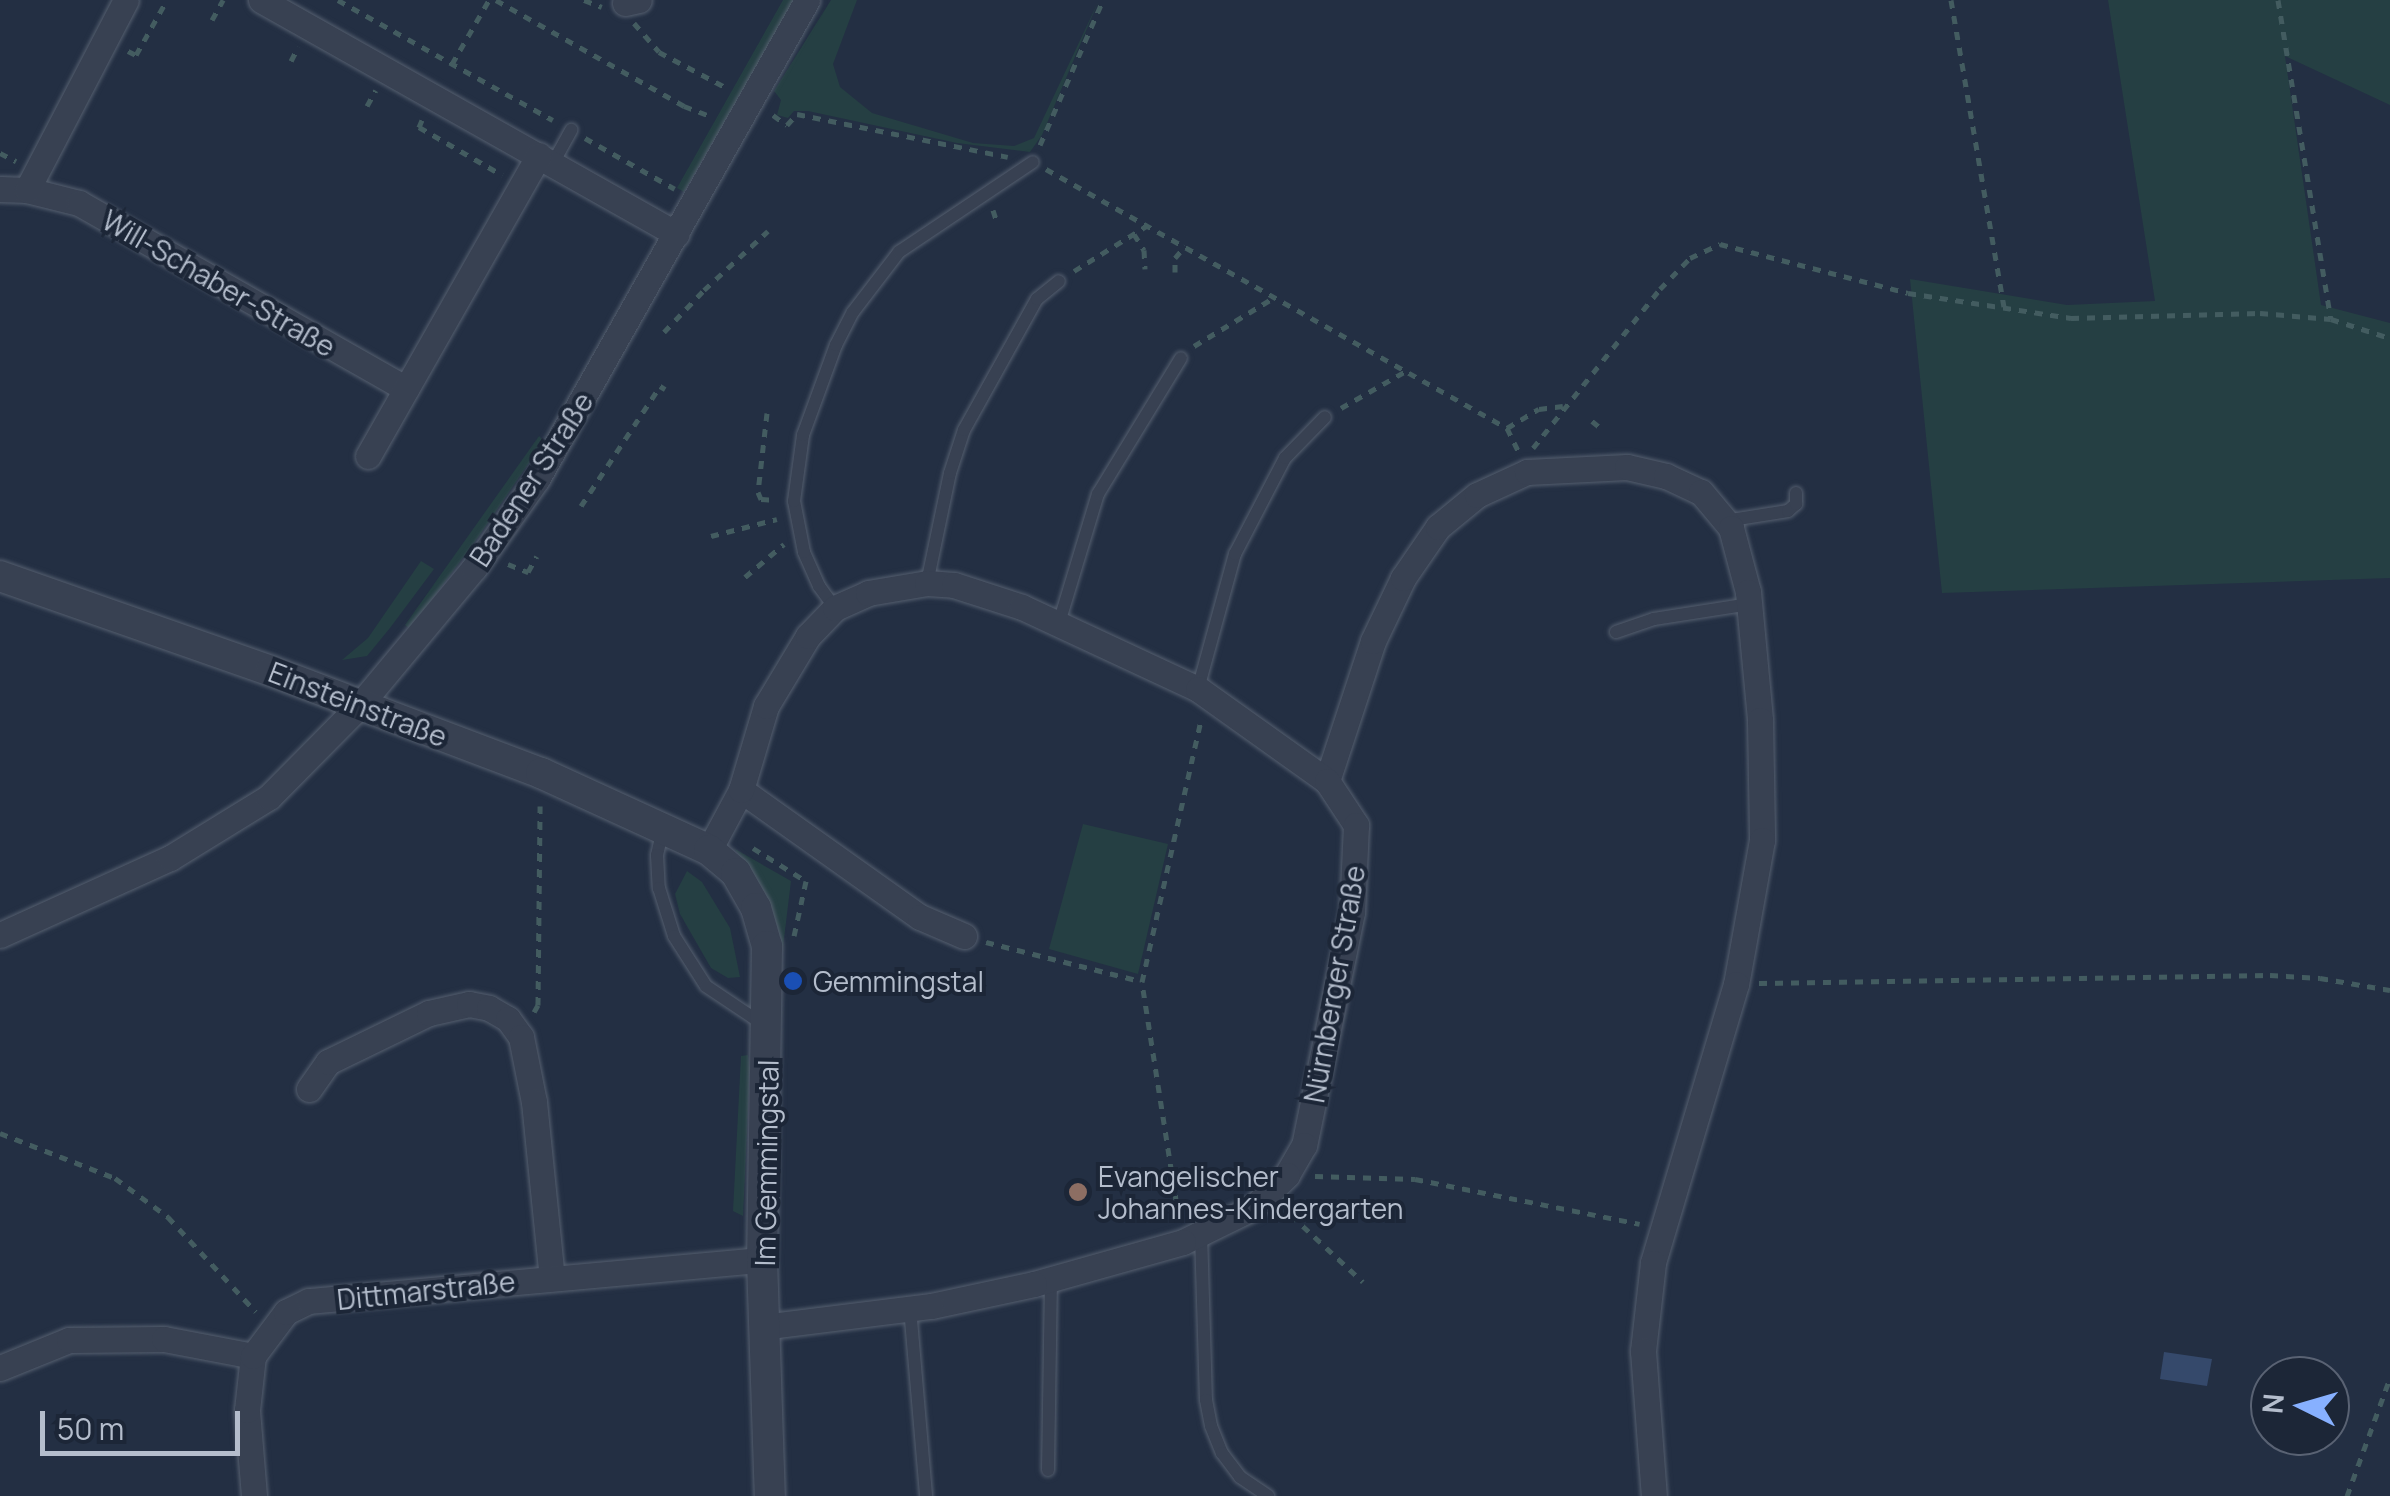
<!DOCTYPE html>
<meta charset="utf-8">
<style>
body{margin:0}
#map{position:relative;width:2390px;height:1496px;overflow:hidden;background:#232f43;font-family:Manrope,sans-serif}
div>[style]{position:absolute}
.green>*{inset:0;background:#253f43}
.water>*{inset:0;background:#35496b}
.path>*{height:5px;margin-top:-2.5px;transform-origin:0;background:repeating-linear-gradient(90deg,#435c60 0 8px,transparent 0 16px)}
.roads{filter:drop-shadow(0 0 2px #555f6f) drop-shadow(0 0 2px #555f6f)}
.service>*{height:12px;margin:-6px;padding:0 6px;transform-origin:6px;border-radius:6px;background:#384152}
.minor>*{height:25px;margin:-12.5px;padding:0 12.5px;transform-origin:12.5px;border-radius:12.5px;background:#384152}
.tertiary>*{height:30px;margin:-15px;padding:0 15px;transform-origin:15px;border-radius:15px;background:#384152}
.dots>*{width:28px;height:28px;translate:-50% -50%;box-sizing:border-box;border:5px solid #1c2637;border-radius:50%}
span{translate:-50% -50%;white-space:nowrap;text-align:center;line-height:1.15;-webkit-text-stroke:8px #1c2637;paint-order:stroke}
.street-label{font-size:28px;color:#b4bdcc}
.poi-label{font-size:28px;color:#b4bdcc}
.left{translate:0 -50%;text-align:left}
.north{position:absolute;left:2250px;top:1356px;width:100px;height:100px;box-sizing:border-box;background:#1c2637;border:2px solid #596273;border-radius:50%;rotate:275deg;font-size:28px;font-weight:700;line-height:40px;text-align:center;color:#b4bdcc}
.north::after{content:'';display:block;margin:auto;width:35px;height:45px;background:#87b0ff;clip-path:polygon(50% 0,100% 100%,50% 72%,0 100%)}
.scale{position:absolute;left:40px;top:1411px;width:200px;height:45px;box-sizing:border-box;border:5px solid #b4bdcc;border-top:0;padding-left:12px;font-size:30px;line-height:35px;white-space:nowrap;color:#b4bdcc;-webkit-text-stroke:8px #1c2637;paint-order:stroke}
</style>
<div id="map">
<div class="green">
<i style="clip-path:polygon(783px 0,795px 0,684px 192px,677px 188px)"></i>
<i style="clip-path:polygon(831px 0,857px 0,833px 64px,840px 87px,872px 113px,973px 143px,1014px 146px,1034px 138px,1099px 0,1042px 135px,1030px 152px,957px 143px,808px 111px,794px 111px,788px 118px,777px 115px,781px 100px,774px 91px)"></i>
<i style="clip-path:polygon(2108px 0,2390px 0,2390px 105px,2285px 56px,2321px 305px,2390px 323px,2390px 578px,1942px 593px,1910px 279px,2067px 305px,2155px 301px)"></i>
<i style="clip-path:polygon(539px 436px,544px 441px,479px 536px,410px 629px,405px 625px)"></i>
<i style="clip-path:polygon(421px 561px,434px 569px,390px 628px,367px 656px,342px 660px,368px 638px)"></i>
<i style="clip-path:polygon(1083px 824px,1168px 844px,1138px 974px,1049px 949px)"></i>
<i style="clip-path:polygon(735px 849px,791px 881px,783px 947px,759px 886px)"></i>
<i style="clip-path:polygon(687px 871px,702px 882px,730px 928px,740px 977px,728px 978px,711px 968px,680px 914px,675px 894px)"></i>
<i style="clip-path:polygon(748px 1055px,750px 1068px,743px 1216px,733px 1211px,741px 1056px)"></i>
</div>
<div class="water">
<i style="clip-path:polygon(2164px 1352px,2212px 1359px,2207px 1386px,2160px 1379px)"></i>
</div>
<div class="path">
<i style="left:338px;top:0;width:246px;rotate:29.2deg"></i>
<i style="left:496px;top:0;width:216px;rotate:29.4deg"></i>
<i style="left:684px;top:106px;width:30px;rotate:21deg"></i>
<i style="left:584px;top:0;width:19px;rotate:21deg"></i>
<i style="left:1951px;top:0;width:311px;rotate:80.2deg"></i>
<i style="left:2278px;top:0;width:323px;rotate:80.6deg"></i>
<i style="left:212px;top:20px;width:23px;rotate:-61deg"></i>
<i style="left:634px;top:23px;width:38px;rotate:49deg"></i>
<i style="left:659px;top:52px;width:79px;rotate:27.9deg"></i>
<i style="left:128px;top:51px;width:9px;rotate:27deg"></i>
<i style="left:136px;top:55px;width:63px;rotate:-60.6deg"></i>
<i style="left:291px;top:61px;width:16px;rotate:-63deg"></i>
<i style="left:452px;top:64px;width:74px;rotate:-60deg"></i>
<i style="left:367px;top:106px;width:18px;rotate:-61deg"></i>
<i style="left:773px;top:115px;width:17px;rotate:36deg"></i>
<i style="left:787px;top:125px;width:15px;rotate:-48deg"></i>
<i style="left:797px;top:114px;width:215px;rotate:11.5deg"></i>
<i style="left:422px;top:120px;width:8px;rotate:113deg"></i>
<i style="left:419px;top:127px;width:96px;rotate:30deg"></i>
<i style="left:585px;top:138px;width:103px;rotate:29.5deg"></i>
<i style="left:1040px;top:145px;width:158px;rotate:-66.5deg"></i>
<i style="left:0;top:153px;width:18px;rotate:27deg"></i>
<i style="left:1046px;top:169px;width:529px;rotate:29.33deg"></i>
<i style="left:1507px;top:428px;width:25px;rotate:64deg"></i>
<i style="left:993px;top:210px;width:13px;rotate:72deg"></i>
<i style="left:1134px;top:234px;width:19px;rotate:58deg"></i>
<i style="left:1144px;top:250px;width:19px;rotate:87deg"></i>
<i style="left:1074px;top:271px;width:87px;rotate:-31.9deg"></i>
<i style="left:1175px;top:272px;width:14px;rotate:-90deg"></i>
<i style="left:1175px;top:258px;width:16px;rotate:-50deg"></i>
<i style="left:704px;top:290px;width:87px;rotate:-42.7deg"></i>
<i style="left:664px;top:332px;width:57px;rotate:-46.4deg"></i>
<i style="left:1194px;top:346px;width:95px;rotate:-31.2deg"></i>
<i style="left:1341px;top:408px;width:73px;rotate:-29.7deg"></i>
<i style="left:767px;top:413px;width:80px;rotate:96.5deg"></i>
<i style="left:758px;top:492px;width:8px;rotate:67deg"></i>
<i style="left:761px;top:499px;width:14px;rotate:4deg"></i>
<i style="left:1592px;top:421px;width:13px;rotate:39deg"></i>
<i style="left:1507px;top:428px;width:37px;rotate:-31deg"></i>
<i style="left:1539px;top:409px;width:24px;rotate:-7deg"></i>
<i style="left:1533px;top:448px;width:203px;rotate:-51.4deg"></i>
<i style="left:1660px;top:289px;width:43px;rotate:-45.9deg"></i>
<i style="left:1690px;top:258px;width:33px;rotate:-25deg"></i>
<i style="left:1720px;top:244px;width:194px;rotate:14.6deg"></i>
<i style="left:1908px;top:293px;width:165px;rotate:8.7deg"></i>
<i style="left:2071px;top:318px;width:189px;rotate:-1.5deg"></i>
<i style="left:2260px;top:313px;width:71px;rotate:4.8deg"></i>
<i style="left:2331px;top:319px;width:62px;rotate:17.9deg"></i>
<i style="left:581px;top:506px;width:144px;rotate:-56.6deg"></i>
<i style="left:660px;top:386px;width:6px;rotate:31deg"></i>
<i style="left:711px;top:536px;width:68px;rotate:-14.4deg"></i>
<i style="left:508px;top:564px;width:22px;rotate:22deg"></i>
<i style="left:528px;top:572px;width:18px;rotate:-61deg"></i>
<i style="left:745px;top:577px;width:51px;rotate:-40.2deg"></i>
<i style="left:753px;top:848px;width:62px;rotate:31.9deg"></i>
<i style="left:806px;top:881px;width:56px;rotate:102.3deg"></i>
<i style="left:986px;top:942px;width:159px;rotate:14.2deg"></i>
<i style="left:1759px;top:983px;width:511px;rotate:-0.9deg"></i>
<i style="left:2270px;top:975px;width:50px;rotate:3.4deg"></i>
<i style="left:2320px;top:978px;width:71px;rotate:9.7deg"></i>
<i style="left:534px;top:1012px;width:8px;rotate:-60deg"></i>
<i style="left:538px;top:1005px;width:199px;rotate:-89.4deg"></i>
<i style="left:0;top:1133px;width:123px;rotate:21.4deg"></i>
<i style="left:115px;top:1178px;width:66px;rotate:36.3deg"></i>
<i style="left:168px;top:1217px;width:129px;rotate:47.2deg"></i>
<i style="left:1315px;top:1176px;width:100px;rotate:1.7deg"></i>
<i style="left:1415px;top:1179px;width:229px;rotate:11.3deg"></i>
<i style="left:1291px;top:1215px;width:98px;rotate:42.9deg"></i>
<i style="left:1179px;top:1219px;width:240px;rotate:-98.9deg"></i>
<i style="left:1142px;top:982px;width:269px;rotate:-77.3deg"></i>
<i style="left:2347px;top:1496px;width:126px;rotate:-70deg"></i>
</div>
<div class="roads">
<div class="service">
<i style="left:553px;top:163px;width:38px;rotate:-61deg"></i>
<i style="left:1725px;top:521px;width:64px;rotate:-9deg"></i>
<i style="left:1788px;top:511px;width:11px;rotate:-41deg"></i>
<i style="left:1796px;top:504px;width:11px;rotate:-90deg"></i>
<i style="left:927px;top:583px;width:112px;rotate:-78.2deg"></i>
<i style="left:950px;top:473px;width:45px;rotate:-72deg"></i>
<i style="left:964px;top:430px;width:150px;rotate:-60.9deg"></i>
<i style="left:1037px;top:299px;width:28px;rotate:-39deg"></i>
<i style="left:835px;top:608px;width:27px;rotate:-126deg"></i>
<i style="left:819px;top:586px;width:37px;rotate:-114deg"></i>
<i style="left:804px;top:552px;width:52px;rotate:-101.1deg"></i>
<i style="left:794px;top:501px;width:67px;rotate:-82.2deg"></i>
<i style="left:803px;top:435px;width:96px;rotate:-69.9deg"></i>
<i style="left:836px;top:345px;width:37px;rotate:-63deg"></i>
<i style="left:853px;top:312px;width:76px;rotate:-52.5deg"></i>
<i style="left:899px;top:252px;width:161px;rotate:-33.9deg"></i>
<i style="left:1059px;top:623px;width:135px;rotate:-73.2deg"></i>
<i style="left:1098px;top:494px;width:159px;rotate:-58.6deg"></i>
<i style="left:1616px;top:632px;width:40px;rotate:-18.9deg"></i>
<i style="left:1654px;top:619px;width:97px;rotate:-8.9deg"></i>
<i style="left:1198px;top:689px;width:140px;rotate:-74.7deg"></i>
<i style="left:1235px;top:554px;width:108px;rotate:-62.5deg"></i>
<i style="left:1285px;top:458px;width:57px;rotate:-45.7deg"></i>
<i style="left:663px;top:829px;width:27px;rotate:103deg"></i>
<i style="left:657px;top:855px;width:33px;rotate:87deg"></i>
<i style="left:659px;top:888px;width:50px;rotate:72.6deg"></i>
<i style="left:674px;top:936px;width:59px;rotate:57.4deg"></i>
<i style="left:706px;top:986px;width:70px;rotate:33.9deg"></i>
<i style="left:1201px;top:1233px;width:167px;rotate:88.3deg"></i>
<i style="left:1206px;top:1400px;width:26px;rotate:79deg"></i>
<i style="left:1211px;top:1426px;width:29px;rotate:68deg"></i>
<i style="left:1222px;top:1453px;width:30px;rotate:53deg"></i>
<i style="left:1240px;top:1477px;width:34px;rotate:34deg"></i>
<i style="left:910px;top:1308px;width:189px;rotate:85.1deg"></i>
<i style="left:1048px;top:1470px;width:191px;rotate:-89.1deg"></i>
</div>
<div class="minor">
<i style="left:261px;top:0;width:477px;rotate:29.4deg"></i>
<i style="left:625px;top:3px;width:14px;rotate:-12deg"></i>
<i style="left:0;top:189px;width:27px;rotate:2deg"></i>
<i style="left:27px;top:190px;width:54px;rotate:14deg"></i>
<i style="left:79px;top:203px;width:376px;rotate:29.6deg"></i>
<i style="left:27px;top:190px;width:214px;rotate:-62.5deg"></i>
<i style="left:368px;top:456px;width:346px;rotate:-60.4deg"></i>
<i style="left:1327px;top:781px;width:147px;rotate:-71.8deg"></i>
<i style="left:1373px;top:641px;width:70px;rotate:-64.5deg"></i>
<i style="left:1403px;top:578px;width:62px;rotate:-55.5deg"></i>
<i style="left:1438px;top:527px;width:50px;rotate:-39.4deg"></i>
<i style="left:1477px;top:495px;width:55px;rotate:-24.7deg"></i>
<i style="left:1527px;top:472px;width:100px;rotate:-2.9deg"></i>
<i style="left:1627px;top:467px;width:40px;rotate:13deg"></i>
<i style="left:1666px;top:476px;width:38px;rotate:25deg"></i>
<i style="left:1701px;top:492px;width:47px;rotate:50.2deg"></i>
<i style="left:1731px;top:528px;width:66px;rotate:75.1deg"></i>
<i style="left:1748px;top:592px;width:129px;rotate:84.6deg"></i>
<i style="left:1760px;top:720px;width:120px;rotate:89deg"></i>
<i style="left:1762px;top:840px;width:146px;rotate:100.2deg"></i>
<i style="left:1736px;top:984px;width:291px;rotate:106.6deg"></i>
<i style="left:1653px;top:1263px;width:89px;rotate:96.5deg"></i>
<i style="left:1643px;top:1351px;width:145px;rotate:85.7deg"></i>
<i style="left:741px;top:790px;width:219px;rotate:35.4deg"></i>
<i style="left:920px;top:917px;width:48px;rotate:23.4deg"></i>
<i style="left:709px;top:850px;width:68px;rotate:-61.9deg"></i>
<i style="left:741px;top:790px;width:88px;rotate:-73.4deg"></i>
<i style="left:766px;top:706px;width:82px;rotate:-59deg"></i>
<i style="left:808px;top:636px;width:39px;rotate:-46deg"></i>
<i style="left:835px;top:608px;width:36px;rotate:-24deg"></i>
<i style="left:868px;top:593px;width:60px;rotate:-9.6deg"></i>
<i style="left:927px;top:583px;width:27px;rotate:4deg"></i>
<i style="left:954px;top:585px;width:71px;rotate:17.9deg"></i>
<i style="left:1022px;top:607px;width:194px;rotate:25deg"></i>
<i style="left:1198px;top:689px;width:158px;rotate:35.5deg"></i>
<i style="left:1327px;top:781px;width:53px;rotate:56.6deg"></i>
<i style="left:1356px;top:825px;width:87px;rotate:92.6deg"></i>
<i style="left:1352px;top:912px;width:238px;rotate:101.6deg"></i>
<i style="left:1304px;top:1145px;width:34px;rotate:120deg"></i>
<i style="left:1287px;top:1175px;width:46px;rotate:135.9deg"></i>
<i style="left:1254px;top:1207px;width:79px;rotate:153.8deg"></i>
<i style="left:1183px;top:1242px;width:155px;rotate:164.3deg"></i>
<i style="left:1034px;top:1284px;width:105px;rotate:167.9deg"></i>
<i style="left:931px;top:1306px;width:169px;rotate:172.9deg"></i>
<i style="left:0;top:935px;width:187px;rotate:-24.4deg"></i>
<i style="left:170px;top:858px;width:116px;rotate:-31.6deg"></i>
<i style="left:269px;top:797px;width:128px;rotate:-45.3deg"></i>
<i style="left:359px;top:706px;width:180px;rotate:-50.2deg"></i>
<i style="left:474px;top:568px;width:109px;rotate:-54.7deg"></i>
<i style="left:537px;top:479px;width:550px;rotate:-60.59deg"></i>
<i style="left:309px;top:1089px;width:33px;rotate:-55deg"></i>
<i style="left:328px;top:1062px;width:112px;rotate:-25.9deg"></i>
<i style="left:429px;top:1013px;width:41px;rotate:-12.7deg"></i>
<i style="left:469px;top:1004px;width:20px;rotate:11deg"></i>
<i style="left:489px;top:1008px;width:22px;rotate:30deg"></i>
<i style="left:508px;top:1019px;width:22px;rotate:54deg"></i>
<i style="left:521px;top:1037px;width:66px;rotate:78.7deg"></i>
<i style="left:534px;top:1102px;width:177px;rotate:84.2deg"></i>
<i style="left:0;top:1368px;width:74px;rotate:-22.1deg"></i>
<i style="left:69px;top:1340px;width:95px;rotate:-0.6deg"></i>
<i style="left:164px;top:1339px;width:91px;rotate:10.8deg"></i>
<i style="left:254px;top:1496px;width:86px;rotate:-94.7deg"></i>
<i style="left:247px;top:1410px;width:54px;rotate:-83.7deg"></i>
<i style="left:253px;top:1356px;width:55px;rotate:-53.1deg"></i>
<i style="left:286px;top:1312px;width:25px;rotate:-26deg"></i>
<i style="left:309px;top:1301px;width:455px;rotate:-5.2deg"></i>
</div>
<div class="tertiary">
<i style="left:0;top:576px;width:287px;rotate:19.3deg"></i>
<i style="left:271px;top:671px;width:289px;rotate:20.7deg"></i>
<i style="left:541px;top:773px;width:185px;rotate:24.6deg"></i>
<i style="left:709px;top:850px;width:35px;rotate:40deg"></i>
<i style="left:736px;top:873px;width:40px;rotate:60.3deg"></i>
<i style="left:756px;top:908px;width:40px;rotate:74deg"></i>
<i style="left:767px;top:946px;width:314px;rotate:90.9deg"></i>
<i style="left:762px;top:1260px;width:236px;rotate:88.1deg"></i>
</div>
</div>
<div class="dots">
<i style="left:793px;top:981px;background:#1a4fb4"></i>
<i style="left:1078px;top:1192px;background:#8d6e63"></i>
</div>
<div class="street-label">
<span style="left:219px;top:283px;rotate:30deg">Will-Schaber-Straße</span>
<span style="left:531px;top:479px;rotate:-57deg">Badener Straße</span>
<span style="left:358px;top:704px;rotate:21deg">Einsteinstraße</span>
<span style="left:1334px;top:984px;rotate:-80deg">Nürnberger Straße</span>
<span style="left:766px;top:1163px;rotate:-89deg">Im Gemmingstal</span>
<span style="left:426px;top:1290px;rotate:-6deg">Dittmarstraße</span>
</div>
<div class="poi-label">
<span class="left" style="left:813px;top:981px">Gemmingstal</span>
<span class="left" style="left:1098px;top:1192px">Evangelischer<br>Johannes-Kindergarten</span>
</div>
<div class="north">N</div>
<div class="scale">50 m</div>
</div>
